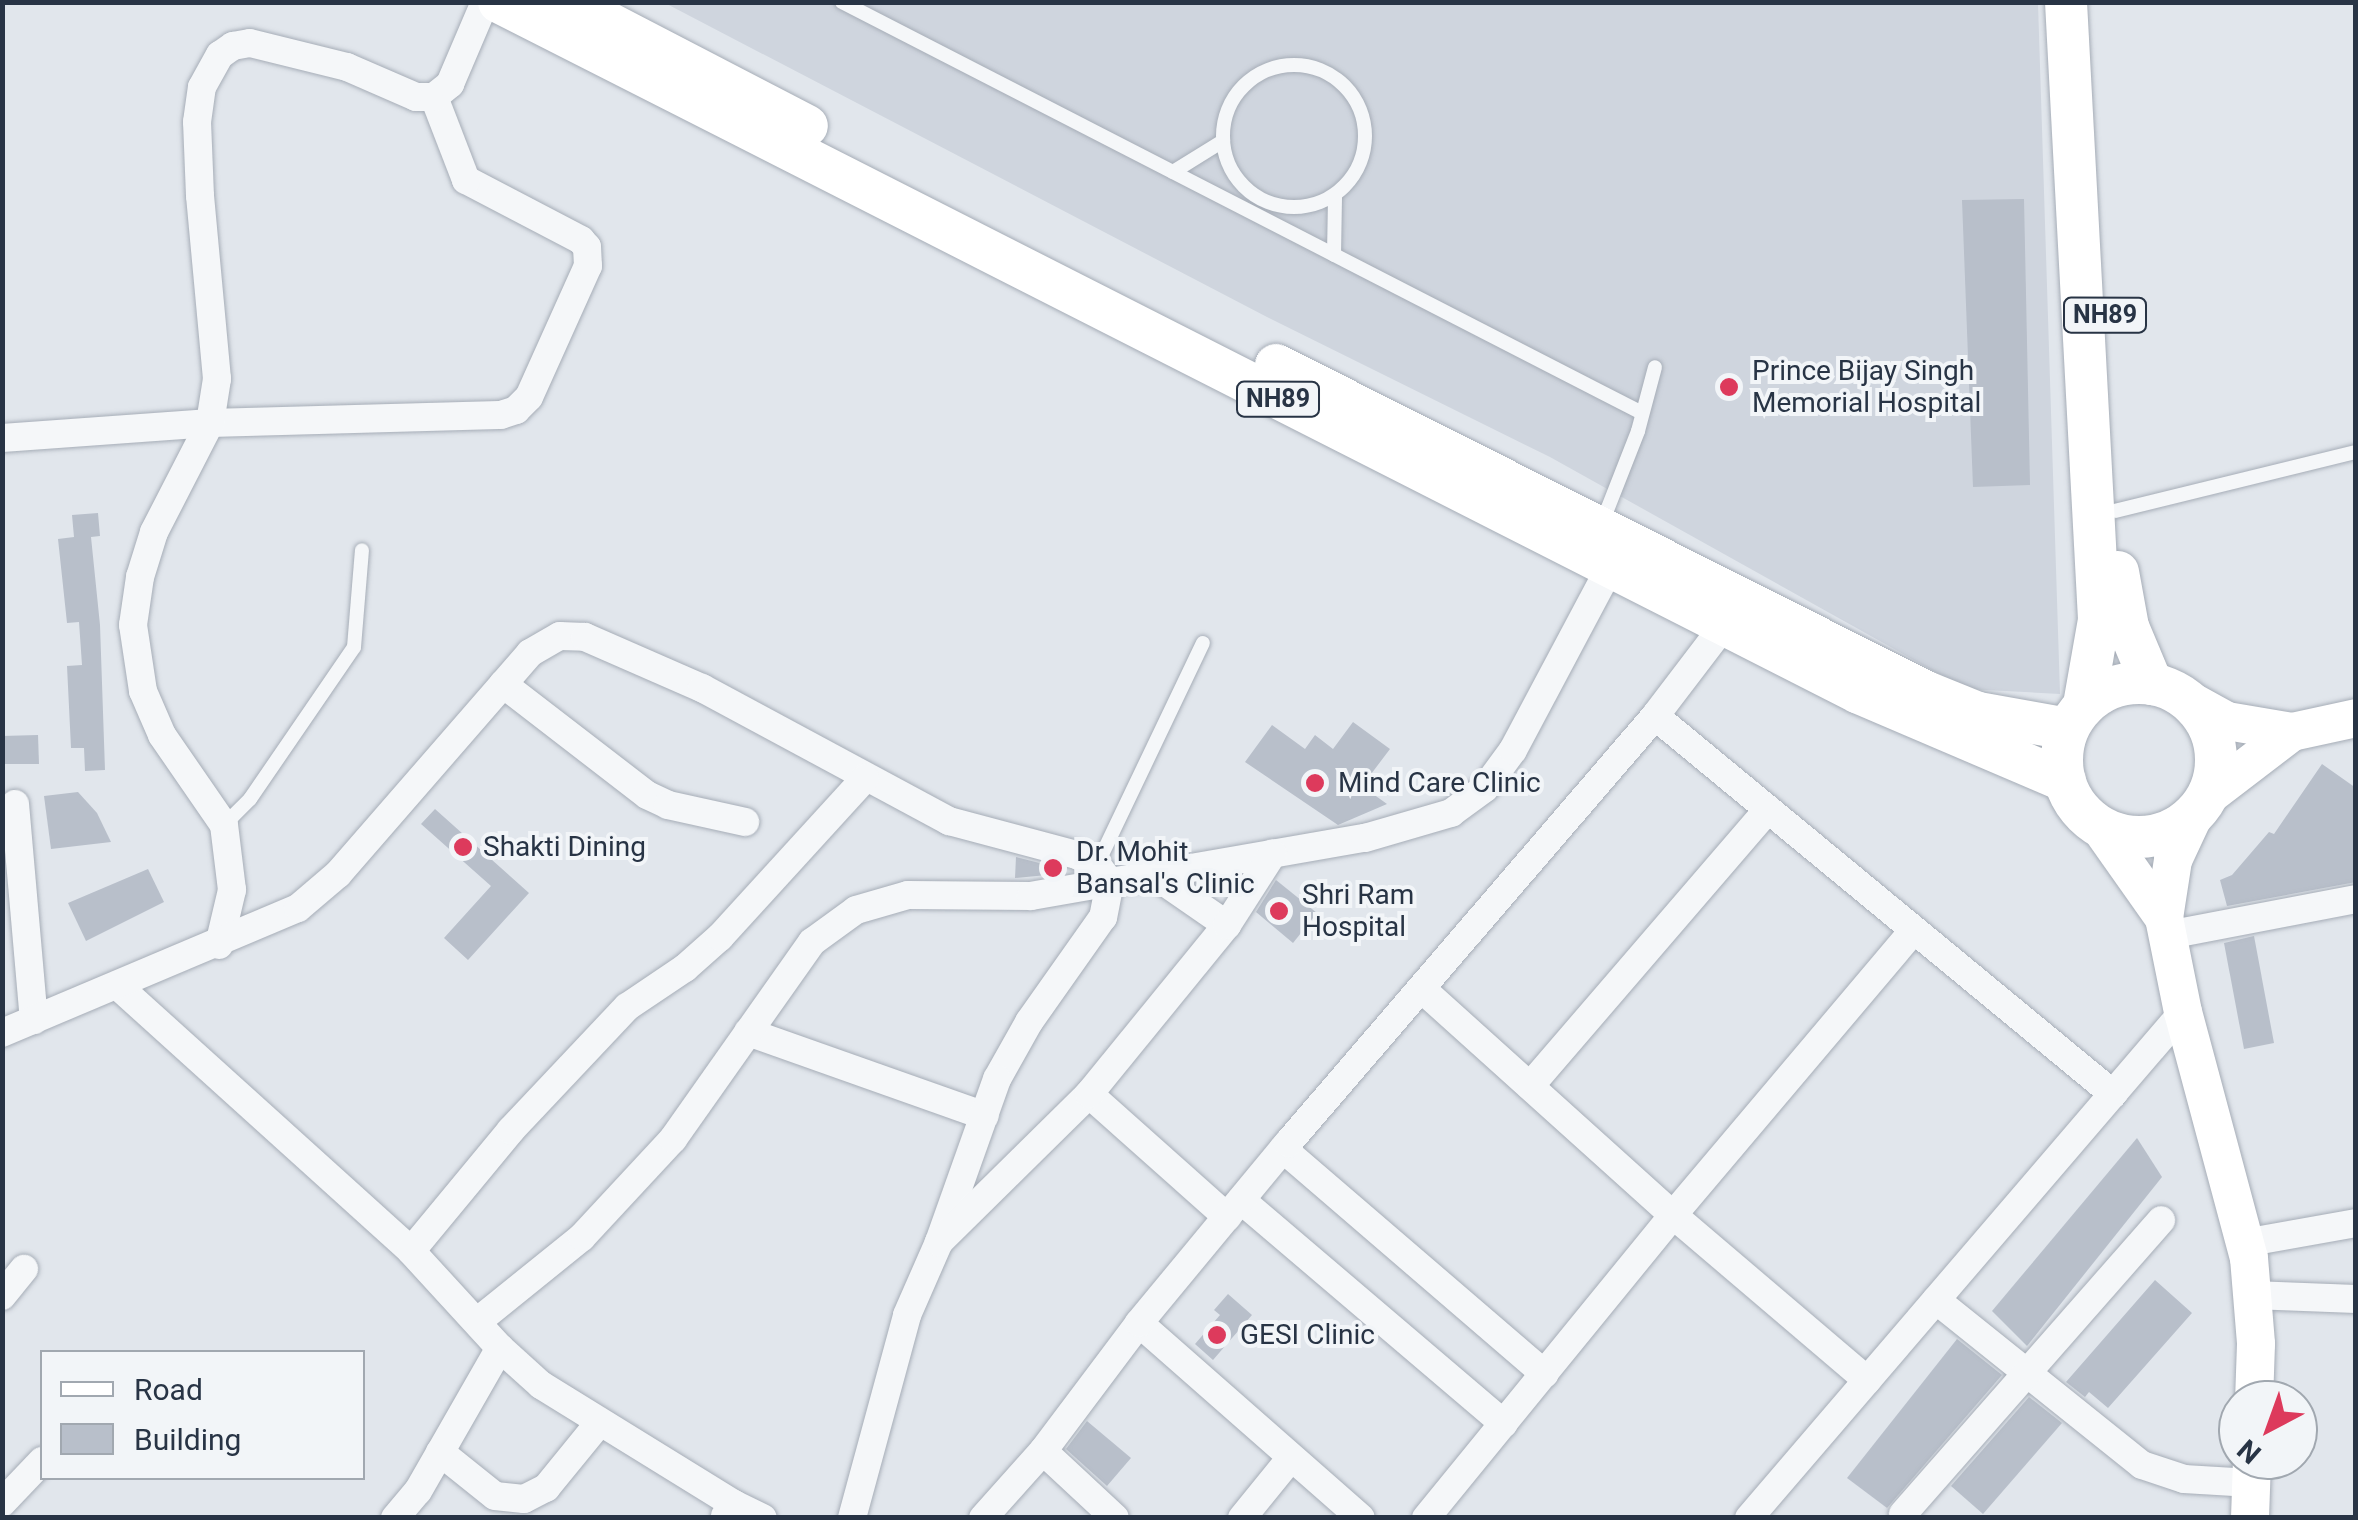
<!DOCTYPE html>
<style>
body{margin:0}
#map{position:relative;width:2358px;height:1520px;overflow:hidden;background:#e1e6ec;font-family:Roboto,sans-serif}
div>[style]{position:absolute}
.built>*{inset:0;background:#cfd5de}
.building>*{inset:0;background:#b8bfca}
.roads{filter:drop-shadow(0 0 2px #a6adb7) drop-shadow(0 0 2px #a6adb7)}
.lane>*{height:14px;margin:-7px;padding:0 7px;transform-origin:7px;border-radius:7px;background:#f5f7f9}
.lane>.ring{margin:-7px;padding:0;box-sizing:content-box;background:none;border:14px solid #f5f7f9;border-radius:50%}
.street>*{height:28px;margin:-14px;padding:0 14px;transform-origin:14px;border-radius:14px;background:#f5f7f9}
.secondary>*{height:38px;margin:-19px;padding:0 19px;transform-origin:19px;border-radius:19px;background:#fff}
.primary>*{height:42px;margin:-21px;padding:0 21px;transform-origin:21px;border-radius:21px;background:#fff}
.primary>.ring{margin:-21px;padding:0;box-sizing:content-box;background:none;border:42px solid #fff;border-radius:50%}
.dots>*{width:28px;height:28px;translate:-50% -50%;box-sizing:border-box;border:5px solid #f2f5f8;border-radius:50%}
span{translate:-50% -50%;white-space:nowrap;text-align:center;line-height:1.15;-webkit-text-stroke:8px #f2f5f8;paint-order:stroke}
.shield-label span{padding:2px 8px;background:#f2f5f8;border:2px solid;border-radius:8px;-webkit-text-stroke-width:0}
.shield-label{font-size:25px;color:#283445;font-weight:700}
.poi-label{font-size:28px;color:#283445}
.left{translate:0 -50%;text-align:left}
.frame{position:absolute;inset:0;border:5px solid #283445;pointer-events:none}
.legend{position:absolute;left:40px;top:1350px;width:325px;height:130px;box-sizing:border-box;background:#f2f5f8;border:2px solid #a1a8b0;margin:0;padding:12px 18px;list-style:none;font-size:30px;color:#283445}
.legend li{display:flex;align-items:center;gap:20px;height:50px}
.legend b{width:50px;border:2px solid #a1a8b0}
.north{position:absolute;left:2218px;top:1380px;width:100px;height:100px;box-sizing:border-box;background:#f2f5f8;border:2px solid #a1a8b0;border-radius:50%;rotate:221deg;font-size:28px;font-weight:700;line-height:40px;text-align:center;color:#283445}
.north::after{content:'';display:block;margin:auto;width:35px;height:45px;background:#dd3a5c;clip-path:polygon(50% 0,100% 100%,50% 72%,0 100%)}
</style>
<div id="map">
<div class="built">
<i style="clip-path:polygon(665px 3px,2038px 3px,2060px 694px,1966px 689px,1550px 457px,1267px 317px)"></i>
</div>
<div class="building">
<i style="clip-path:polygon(2024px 199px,2030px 485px,1973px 487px,1962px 200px)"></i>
<i style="clip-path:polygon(98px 513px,100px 536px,91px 537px,100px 625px,105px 770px,85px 771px,84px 748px,71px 748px,67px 666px,82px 665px,79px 622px,67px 623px,58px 539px,74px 537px,72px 515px)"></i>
<i style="clip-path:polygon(1353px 722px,1390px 749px,1362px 786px,1387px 804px,1338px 825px,1245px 762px,1272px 725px,1305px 749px,1315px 735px,1333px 749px)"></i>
<i style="clip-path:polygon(38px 735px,39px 764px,2px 764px,2px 736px)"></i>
<i style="clip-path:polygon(2322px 764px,2356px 788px,2356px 882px,2227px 906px,2220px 880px,2232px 875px,2269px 832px,2274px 834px)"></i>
<i style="clip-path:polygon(78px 792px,97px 813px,111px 842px,51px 849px,44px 796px)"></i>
<i style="clip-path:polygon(435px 809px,529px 893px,468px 960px,444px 938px,491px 886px,421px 824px)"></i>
<i style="clip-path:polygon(1016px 857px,1055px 867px,1057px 874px,1015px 878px)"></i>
<i style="clip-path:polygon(148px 869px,164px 902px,86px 941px,68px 903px)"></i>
<i style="clip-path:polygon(1276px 880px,1317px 913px,1293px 943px,1256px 912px)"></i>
<i style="clip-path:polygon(2254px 936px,2274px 1043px,2244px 1049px,2224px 943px)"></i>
<i style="clip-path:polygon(2137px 1138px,2162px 1177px,2027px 1346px,1992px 1311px)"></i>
<i style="clip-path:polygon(2155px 1280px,2192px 1313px,2108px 1408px,2089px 1392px,2085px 1397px,2066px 1382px)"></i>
<i style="clip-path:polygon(1228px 1294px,1252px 1315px,1213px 1360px,1195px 1344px,1220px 1315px,1214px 1310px)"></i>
<i style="clip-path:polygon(1957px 1339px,2002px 1375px,1887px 1508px,1847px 1478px)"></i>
<i style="clip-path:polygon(2029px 1397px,2062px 1423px,1983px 1514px,1951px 1486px)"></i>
<i style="clip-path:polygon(1087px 1421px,1131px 1458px,1107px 1486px,1066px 1449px)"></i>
</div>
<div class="roads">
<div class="lane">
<i style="left:842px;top:2px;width:899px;rotate:27.19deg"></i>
<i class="ring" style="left:1223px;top:65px;width:128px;height:128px"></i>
<i style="left:1173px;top:172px;width:59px;rotate:-31.8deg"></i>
<i style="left:1334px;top:255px;width:60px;rotate:-89deg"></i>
<i style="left:2115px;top:511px;width:248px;rotate:-13.8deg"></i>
<i style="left:1602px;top:523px;width:99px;rotate:-68.6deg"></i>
<i style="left:1638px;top:431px;width:66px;rotate:-75.1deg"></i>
<i style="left:224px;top:825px;width:37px;rotate:-45deg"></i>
<i style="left:250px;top:799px;width:184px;rotate:-55.6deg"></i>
<i style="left:354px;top:647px;width:97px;rotate:-85.3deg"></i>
<i style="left:1097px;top:865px;width:246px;rotate:-64.5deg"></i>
</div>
<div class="street">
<i style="left:2px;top:438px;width:209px;rotate:-4.1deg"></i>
<i style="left:210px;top:423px;width:291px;rotate:-1.6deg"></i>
<i style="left:501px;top:415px;width:16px;rotate:-18deg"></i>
<i style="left:516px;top:410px;width:18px;rotate:-45deg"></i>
<i style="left:529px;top:397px;width:144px;rotate:-65.8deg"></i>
<i style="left:588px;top:266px;width:19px;rotate:-93deg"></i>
<i style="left:587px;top:247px;width:9px;rotate:-131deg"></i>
<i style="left:581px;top:240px;width:130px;rotate:-152.4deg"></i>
<i style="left:466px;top:180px;width:89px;rotate:-111.1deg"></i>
<i style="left:503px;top:684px;width:182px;rotate:37.6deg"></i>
<i style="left:647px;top:795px;width:23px;rotate:25deg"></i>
<i style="left:668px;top:805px;width:79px;rotate:12.4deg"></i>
<i style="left:1655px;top:716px;width:594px;rotate:39.53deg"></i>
<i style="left:15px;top:804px;width:217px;rotate:85deg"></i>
<i style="left:1153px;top:874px;width:90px;rotate:34.6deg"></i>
<i style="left:2168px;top:935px;width:191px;rotate:-10.8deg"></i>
<i style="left:219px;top:945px;width:57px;rotate:-76.7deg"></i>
<i style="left:232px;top:890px;width:65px;rotate:-97deg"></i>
<i style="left:224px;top:825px;width:109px;rotate:-124.6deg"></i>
<i style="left:162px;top:735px;width:48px;rotate:-113.4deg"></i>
<i style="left:143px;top:691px;width:67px;rotate:-98.6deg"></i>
<i style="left:133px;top:625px;width:49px;rotate:-81.7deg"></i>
<i style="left:140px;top:577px;width:47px;rotate:-72.7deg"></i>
<i style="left:154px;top:532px;width:123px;rotate:-62.8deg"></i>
<i style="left:210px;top:423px;width:45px;rotate:-81deg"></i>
<i style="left:217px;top:379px;width:184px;rotate:-95.3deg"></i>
<i style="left:200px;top:196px;width:74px;rotate:-92.3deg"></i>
<i style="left:197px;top:122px;width:35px;rotate:-82deg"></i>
<i style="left:202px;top:87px;width:37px;rotate:-61deg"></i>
<i style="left:220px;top:55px;width:16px;rotate:-35deg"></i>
<i style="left:233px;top:46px;width:17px;rotate:-10deg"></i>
<i style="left:250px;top:43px;width:100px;rotate:13.9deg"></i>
<i style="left:347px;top:67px;width:75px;rotate:23.5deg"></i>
<i style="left:416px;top:97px;width:18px"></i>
<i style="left:434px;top:97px;width:21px;rotate:-39deg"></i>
<i style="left:450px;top:84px;width:89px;rotate:-66.9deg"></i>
<i style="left:118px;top:986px;width:395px;rotate:42.1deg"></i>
<i style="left:411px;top:1251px;width:132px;rotate:47.5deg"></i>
<i style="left:500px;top:1348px;width:55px;rotate:42.1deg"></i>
<i style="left:541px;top:1385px;width:227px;rotate:31.7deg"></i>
<i style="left:1423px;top:990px;width:336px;rotate:42deg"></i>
<i style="left:1673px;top:1215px;width:255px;rotate:40.4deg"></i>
<i style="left:748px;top:1032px;width:251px;rotate:19.5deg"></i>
<i style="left:2px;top:1033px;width:321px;rotate:-22.9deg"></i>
<i style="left:298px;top:908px;width:52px;rotate:-40.4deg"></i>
<i style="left:338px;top:874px;width:293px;rotate:-49deg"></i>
<i style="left:530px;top:653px;width:34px;rotate:-30deg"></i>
<i style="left:560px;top:636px;width:25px;rotate:2deg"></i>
<i style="left:585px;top:637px;width:128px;rotate:23.6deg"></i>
<i style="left:702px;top:688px;width:281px;rotate:28.3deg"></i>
<i style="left:949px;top:821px;width:132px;rotate:14.9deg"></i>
<i style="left:1077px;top:855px;width:22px;rotate:27deg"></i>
<i style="left:1097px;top:865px;width:21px;rotate:53deg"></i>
<i style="left:1110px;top:882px;width:36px;rotate:101deg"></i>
<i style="left:1103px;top:917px;width:128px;rotate:125.2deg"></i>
<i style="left:1029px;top:1022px;width:65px;rotate:119.3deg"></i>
<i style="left:997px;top:1079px;width:173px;rotate:109.6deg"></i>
<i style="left:1530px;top:1086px;width:365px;rotate:-49.3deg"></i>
<i style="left:1089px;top:1094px;width:185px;rotate:41.7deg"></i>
<i style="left:1283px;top:1149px;width:345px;rotate:40.7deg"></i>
<i style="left:1241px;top:1200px;width:345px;rotate:40.4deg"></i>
<i style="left:2244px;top:1243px;width:114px;rotate:-10.1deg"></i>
<i style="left:411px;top:1251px;width:157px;rotate:-50.4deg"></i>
<i style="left:511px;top:1130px;width:169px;rotate:-46.7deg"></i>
<i style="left:627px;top:1007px;width:70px;rotate:-33.9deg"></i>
<i style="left:685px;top:968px;width:47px;rotate:-41.5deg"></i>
<i style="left:720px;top:937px;width:215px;rotate:-47.6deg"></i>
<i style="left:2252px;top:1295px;width:104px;rotate:2.2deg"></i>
<i style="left:2px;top:1296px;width:35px;rotate:-51deg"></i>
<i style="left:1936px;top:1300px;width:264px;rotate:38.7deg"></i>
<i style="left:2142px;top:1465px;width:44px;rotate:18.4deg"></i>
<i style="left:2184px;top:1479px;width:67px;rotate:3.4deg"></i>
<i style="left:478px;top:1321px;width:134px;rotate:-38.9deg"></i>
<i style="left:582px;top:1237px;width:134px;rotate:-47.1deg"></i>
<i style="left:673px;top:1139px;width:241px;rotate:-54.8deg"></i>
<i style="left:812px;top:942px;width:54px;rotate:-36deg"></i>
<i style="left:856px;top:910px;width:54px;rotate:-16.1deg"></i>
<i style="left:908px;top:895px;width:123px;rotate:0.5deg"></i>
<i style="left:1031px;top:896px;width:339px;rotate:-9.9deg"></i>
<i style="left:1365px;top:838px;width:90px;rotate:-16.2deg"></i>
<i style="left:1451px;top:813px;width:42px;rotate:-36.3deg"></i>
<i style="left:1485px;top:788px;width:47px;rotate:-53.6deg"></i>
<i style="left:1513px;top:750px;width:222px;rotate:-62deg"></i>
<i style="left:1139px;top:1323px;width:295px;rotate:41.3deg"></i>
<i style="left:1043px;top:1451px;width:98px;rotate:42.9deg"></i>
<i style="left:440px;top:1452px;width:70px;rotate:38.7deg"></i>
<i style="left:495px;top:1496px;width:29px;rotate:6deg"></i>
<i style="left:524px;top:1499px;width:25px;rotate:-27deg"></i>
<i style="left:546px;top:1488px;width:84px;rotate:-50.8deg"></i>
<i style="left:2px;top:1503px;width:58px;rotate:-46.4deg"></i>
<i style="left:1903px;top:1514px;width:391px;rotate:-48.7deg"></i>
<i style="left:725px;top:1516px;width:15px;rotate:-53deg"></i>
<i style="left:734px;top:1504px;width:32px;rotate:26deg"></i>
<i style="left:395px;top:1518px;width:35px;rotate:-50deg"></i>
<i style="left:418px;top:1491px;width:165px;rotate:-60.2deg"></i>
<i style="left:852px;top:1518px;width:210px;rotate:-74.8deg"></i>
<i style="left:907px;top:1315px;width:80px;rotate:-66.3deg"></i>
<i style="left:939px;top:1242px;width:211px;rotate:-44.6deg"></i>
<i style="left:1089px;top:1094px;width:218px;rotate:-50.8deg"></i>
<i style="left:1227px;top:925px;width:85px;rotate:-57.4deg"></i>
<i style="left:983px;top:1518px;width:90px;rotate:-48.2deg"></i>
<i style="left:1043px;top:1451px;width:160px;rotate:-53.1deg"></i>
<i style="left:1139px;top:1323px;width:234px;rotate:-50.4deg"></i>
<i style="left:1288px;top:1143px;width:563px;rotate:-49.32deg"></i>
<i style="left:1655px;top:716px;width:127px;rotate:-52.7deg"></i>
<i style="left:1242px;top:1518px;width:76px;rotate:-50.9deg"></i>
<i style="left:1426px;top:1518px;width:391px;rotate:-50.8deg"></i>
<i style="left:1673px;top:1215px;width:372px;rotate:-49.8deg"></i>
<i style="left:1749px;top:1518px;width:667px;rotate:-49.38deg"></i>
</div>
<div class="secondary">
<i style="left:2180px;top:695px;width:54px;rotate:29deg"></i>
<i style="left:2227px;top:721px;width:66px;rotate:9.6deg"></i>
<i style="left:2207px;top:797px;width:107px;rotate:-37.4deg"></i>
<i style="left:2292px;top:732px;width:66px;rotate:-12.3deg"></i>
<i style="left:2195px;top:813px;width:52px;rotate:115.1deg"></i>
<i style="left:2173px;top:860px;width:59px;rotate:98.8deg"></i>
<i style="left:2164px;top:918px;width:96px;rotate:78.6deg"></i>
<i style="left:2183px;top:1012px;width:255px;rotate:75deg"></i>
<i style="left:2249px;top:1258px;width:86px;rotate:85.3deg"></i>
<i style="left:2256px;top:1344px;width:56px;rotate:92deg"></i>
<i style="left:2099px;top:826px;width:113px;rotate:54.8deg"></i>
<i style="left:2250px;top:1518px;width:58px;rotate:-88deg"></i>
</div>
<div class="primary">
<i style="left:499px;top:2px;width:1525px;rotate:26.93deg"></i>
<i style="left:1859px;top:693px;width:224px;rotate:23.1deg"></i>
<i style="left:568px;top:2px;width:269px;rotate:27.4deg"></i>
<i style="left:2066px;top:2px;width:619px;rotate:86.94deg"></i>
<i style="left:2099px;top:620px;width:86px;rotate:100deg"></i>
<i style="left:1276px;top:365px;width:728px;rotate:26.71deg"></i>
<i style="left:1926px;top:692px;width:56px;rotate:22deg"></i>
<i style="left:1978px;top:713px;width:91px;rotate:10.1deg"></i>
<i style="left:2118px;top:572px;width:56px;rotate:79.7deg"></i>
<i style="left:2128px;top:627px;width:62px;rotate:67.2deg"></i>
<i class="ring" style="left:2062px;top:683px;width:112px;height:112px"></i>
</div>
</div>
<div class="dots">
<i style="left:1729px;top:387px;background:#dd3a5c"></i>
<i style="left:1315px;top:783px;background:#dd3a5c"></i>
<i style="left:463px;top:847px;background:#dd3a5c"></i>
<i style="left:1053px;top:868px;background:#dd3a5c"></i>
<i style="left:1279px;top:911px;background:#dd3a5c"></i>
<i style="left:1217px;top:1335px;background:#dd3a5c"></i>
</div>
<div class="shield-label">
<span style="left:2105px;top:315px">NH89</span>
<span style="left:1278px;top:399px">NH89</span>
</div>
<div class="poi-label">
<span class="left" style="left:1752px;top:387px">Prince Bijay Singh<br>Memorial Hospital</span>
<span class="left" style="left:1338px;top:783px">Mind Care Clinic</span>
<span class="left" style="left:483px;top:847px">Shakti Dining</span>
<span class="left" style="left:1076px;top:868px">Dr. Mohit<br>Bansal's Clinic</span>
<span class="left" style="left:1302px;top:911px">Shri Ram<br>Hospital</span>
<span class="left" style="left:1240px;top:1335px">GESI Clinic</span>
</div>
<div class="frame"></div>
<ul class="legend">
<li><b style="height:12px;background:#fff"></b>Road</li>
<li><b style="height:28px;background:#b8bfca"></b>Building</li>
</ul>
<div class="north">N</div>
</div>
